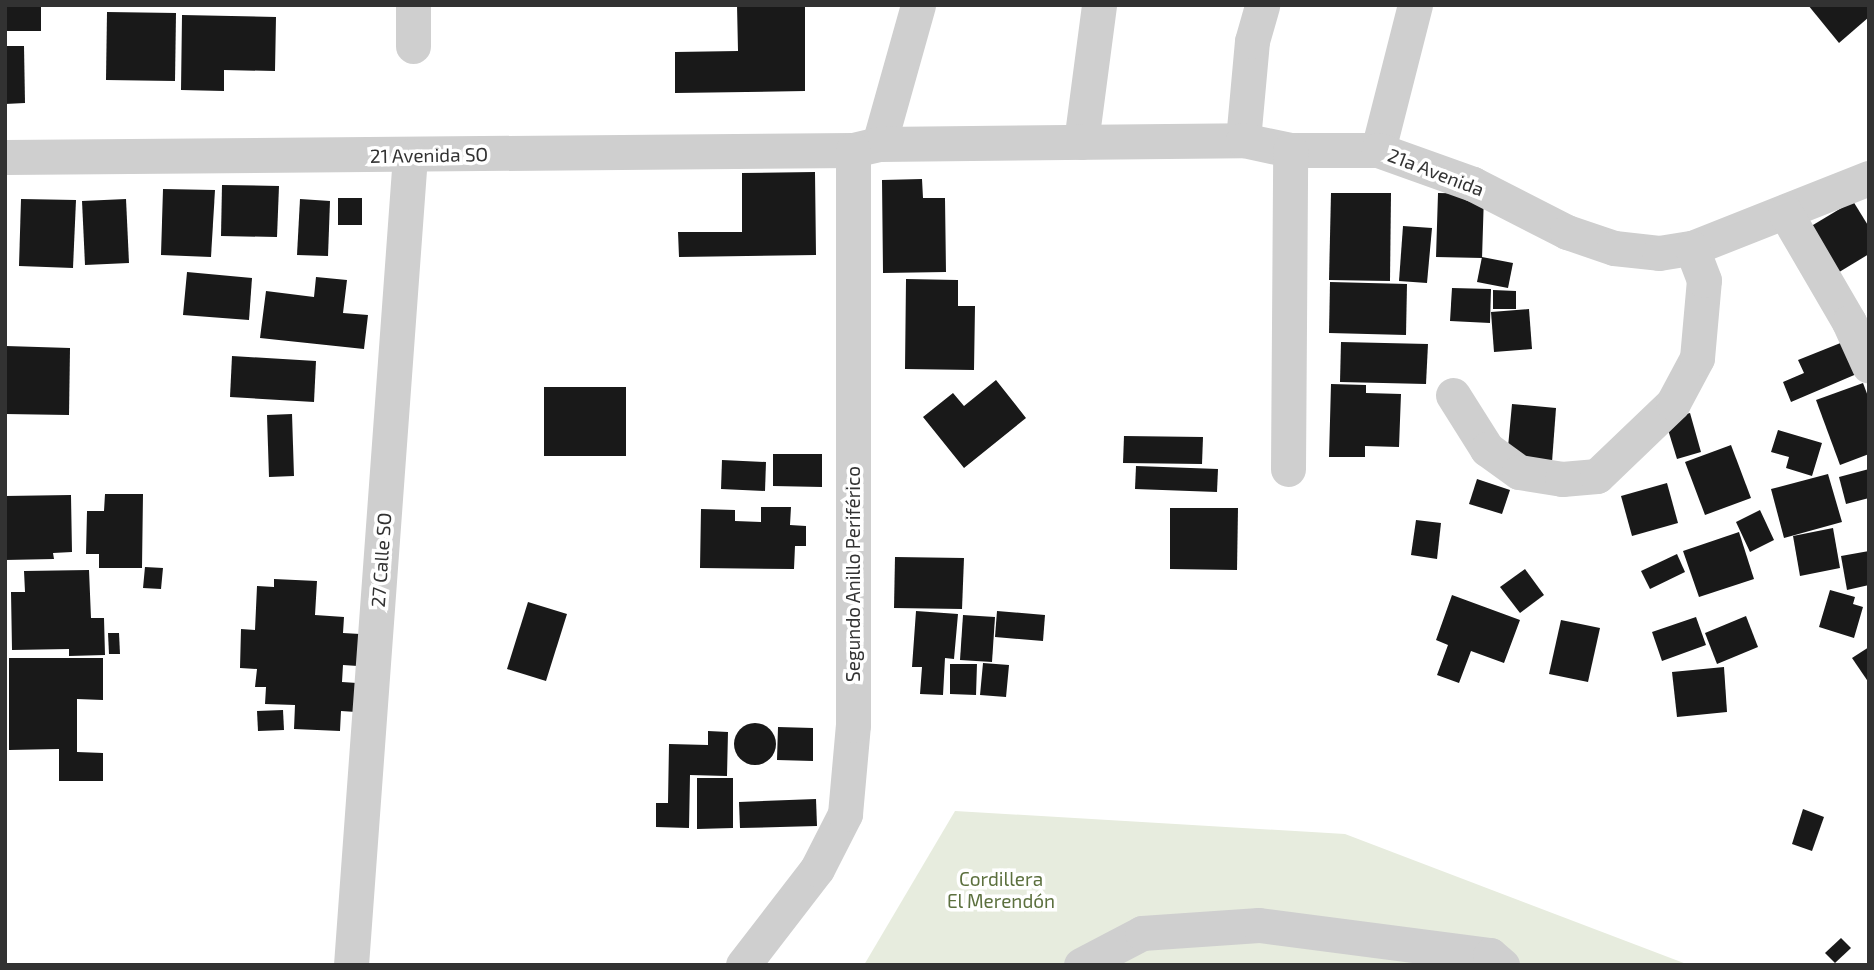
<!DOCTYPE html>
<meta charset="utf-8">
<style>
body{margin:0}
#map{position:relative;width:1874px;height:970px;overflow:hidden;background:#fff;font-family:"Exo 2",sans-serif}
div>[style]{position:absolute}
.green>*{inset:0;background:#e7ecde}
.building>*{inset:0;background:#191919}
.round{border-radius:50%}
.minor>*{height:35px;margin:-17.5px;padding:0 17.5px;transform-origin:17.5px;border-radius:17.5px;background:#cfcfcf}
span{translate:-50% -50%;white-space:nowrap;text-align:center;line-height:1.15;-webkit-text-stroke:7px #fff;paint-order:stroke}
.street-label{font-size:19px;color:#323232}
.park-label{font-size:19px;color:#5c703e}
.frame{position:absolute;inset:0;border:7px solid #323232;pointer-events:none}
</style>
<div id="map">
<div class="green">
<i style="clip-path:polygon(955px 811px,1345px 834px,1689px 965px,864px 965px)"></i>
</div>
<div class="building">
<i style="clip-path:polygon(5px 5px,41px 5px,41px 31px,5px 31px)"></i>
<i style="clip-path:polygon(737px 5px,805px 5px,805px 91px,675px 93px,675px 52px,738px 51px)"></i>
<i style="clip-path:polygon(1808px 5px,1869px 5px,1869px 17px,1839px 43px)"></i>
<i style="clip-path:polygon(107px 12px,176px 13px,175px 81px,106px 80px)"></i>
<i style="clip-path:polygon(182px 15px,276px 17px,275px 71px,224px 70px,224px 91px,181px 90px)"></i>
<i style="clip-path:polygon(5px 46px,24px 46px,25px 103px,5px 104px)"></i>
<i style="clip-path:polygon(815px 172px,816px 255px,679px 257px,678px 232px,742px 232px,742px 173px)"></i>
<i style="clip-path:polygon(922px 179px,923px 198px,945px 198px,946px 272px,883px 273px,882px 180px)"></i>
<i style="clip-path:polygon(222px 185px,279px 186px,277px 237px,221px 236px)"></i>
<i style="clip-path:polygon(163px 189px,215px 190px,211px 257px,161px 255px)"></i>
<i style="clip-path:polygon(1331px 193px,1391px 193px,1390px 281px,1329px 280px)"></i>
<i style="clip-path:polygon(1438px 193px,1484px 194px,1482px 258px,1436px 257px)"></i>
<i style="clip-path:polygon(338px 198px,362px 198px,362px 225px,338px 225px)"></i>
<i style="clip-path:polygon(21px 199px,76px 200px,73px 268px,19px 266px)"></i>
<i style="clip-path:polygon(126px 199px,129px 263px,85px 265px,82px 201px)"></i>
<i style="clip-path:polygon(300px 199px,330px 201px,328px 256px,297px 255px)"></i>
<i style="clip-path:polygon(1853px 201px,1869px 227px,1869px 254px,1831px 277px,1803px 231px)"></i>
<i style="clip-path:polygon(1403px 226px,1432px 228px,1427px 283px,1399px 281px)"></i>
<i style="clip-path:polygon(1482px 257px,1513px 263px,1508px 288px,1477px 282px)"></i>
<i style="clip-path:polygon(187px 272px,252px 278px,249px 320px,183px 315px)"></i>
<i style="clip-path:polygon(316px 277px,347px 280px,343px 313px,368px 315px,364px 349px,260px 338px,266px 291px,314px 297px)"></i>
<i style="clip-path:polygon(906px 279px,958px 280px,958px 306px,975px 306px,974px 370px,905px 369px)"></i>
<i style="clip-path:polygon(1330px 282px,1407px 284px,1406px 335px,1329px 333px)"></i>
<i style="clip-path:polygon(1452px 288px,1491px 289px,1490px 323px,1450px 321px)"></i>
<i style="clip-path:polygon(1493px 290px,1516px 291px,1516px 309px,1493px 309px)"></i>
<i style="clip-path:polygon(1529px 309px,1532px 349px,1494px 352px,1491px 312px)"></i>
<i style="clip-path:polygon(1853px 338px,1866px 370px,1791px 402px,1783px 382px,1804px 373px,1798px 360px)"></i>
<i style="clip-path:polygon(1341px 342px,1428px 344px,1426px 384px,1340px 382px)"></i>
<i style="clip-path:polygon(6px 346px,70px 348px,69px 415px,5px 414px)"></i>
<i style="clip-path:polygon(232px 356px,316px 361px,314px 402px,230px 397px)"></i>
<i style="clip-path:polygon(996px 380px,1026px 418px,964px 468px,923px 417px,953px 393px,964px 406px)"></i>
<i style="clip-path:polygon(1863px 383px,1869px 399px,1869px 454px,1840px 465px,1816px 400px)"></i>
<i style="clip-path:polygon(1331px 384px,1366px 385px,1366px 393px,1401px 394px,1399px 447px,1365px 446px,1365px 457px,1329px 457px)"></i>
<i style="clip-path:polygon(544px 387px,626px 387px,626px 456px,544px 456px)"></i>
<i style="clip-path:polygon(1512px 404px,1556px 408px,1552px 462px,1507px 458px)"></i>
<i style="clip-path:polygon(1690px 413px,1701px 452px,1677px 459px,1665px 420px)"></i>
<i style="clip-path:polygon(292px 414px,294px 476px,269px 477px,267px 415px)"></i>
<i style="clip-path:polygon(1778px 430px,1822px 443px,1812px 476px,1786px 468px,1789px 457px,1771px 452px)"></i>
<i style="clip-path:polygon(1124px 436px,1203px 437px,1202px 464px,1123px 463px)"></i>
<i style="clip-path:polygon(1731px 445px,1751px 498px,1705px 515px,1685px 462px)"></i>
<i style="clip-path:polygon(773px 454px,822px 454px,822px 487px,773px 486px)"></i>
<i style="clip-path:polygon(722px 460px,766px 462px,765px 491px,721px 489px)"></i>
<i style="clip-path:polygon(1136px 466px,1218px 469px,1217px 492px,1135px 489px)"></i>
<i style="clip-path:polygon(1869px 469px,1869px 498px,1846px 504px,1839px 477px)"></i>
<i style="clip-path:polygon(1828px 474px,1842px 522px,1784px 538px,1771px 489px)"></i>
<i style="clip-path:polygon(1477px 479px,1510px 490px,1502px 514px,1469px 504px)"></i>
<i style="clip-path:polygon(1667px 483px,1678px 523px,1632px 536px,1621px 496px)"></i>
<i style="clip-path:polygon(105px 494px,143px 494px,142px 568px,99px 568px,99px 554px,86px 554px,87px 511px,104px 511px)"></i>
<i style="clip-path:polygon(71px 495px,72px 552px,53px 553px,54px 559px,5px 560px,5px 496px)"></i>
<i style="clip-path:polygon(761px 507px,791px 507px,790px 525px,806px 526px,806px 546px,795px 546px,794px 569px,700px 568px,701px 509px,735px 510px,735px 521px,761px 522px)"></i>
<i style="clip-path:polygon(1170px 508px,1238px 508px,1237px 570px,1170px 569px)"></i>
<i style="clip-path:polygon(1760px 510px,1774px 540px,1750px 552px,1736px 522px)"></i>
<i style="clip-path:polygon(1416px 520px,1441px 523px,1437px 559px,1411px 555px)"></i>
<i style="clip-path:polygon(1833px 528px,1840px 568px,1800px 576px,1793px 536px)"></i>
<i style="clip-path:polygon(1739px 532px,1754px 579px,1699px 597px,1683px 551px)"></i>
<i style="clip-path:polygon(1869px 551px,1869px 585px,1847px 590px,1841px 556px)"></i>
<i style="clip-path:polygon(1677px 554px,1685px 572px,1650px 589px,1641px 571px)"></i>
<i style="clip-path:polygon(895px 557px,964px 558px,962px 609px,894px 608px)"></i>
<i style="clip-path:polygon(145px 567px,163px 568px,161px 589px,143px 588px)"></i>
<i style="clip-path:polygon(1525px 569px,1544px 595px,1520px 613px,1500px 587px)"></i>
<i style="clip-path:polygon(89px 570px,91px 618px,104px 618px,105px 655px,69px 656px,69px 649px,12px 650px,11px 592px,25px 592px,24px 571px)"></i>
<i style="clip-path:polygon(274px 579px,317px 581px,315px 615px,344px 617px,343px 633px,360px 634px,358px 666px,343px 665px,342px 682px,357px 683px,356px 712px,341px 711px,340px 731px,294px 729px,295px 705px,265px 704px,266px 687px,255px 687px,257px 669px,240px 668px,241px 629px,255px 630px,257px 586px,274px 587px)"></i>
<i style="clip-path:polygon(1830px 590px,1855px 597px,1853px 604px,1863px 607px,1854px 638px,1819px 627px)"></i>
<i style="clip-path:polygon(1452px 595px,1520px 620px,1504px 663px,1471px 651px,1459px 683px,1437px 675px,1448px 645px,1436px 640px)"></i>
<i style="clip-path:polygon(528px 602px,567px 614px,546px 681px,507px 669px)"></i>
<i style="clip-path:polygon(916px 611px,958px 614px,954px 659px,945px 658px,943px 695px,920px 694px,922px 667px,912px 667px)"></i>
<i style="clip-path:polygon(997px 611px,1045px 615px,1043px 641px,995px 637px)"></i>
<i style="clip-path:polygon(963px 615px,995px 617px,992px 662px,960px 660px)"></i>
<i style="clip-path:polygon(1746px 616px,1758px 647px,1717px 664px,1705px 633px)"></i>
<i style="clip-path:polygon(1696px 617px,1706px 645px,1662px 661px,1652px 632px)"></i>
<i style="clip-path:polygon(1561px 620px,1600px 628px,1588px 682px,1549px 674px)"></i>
<i style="clip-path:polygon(108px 633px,119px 633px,120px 654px,109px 654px)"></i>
<i style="clip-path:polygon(1869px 647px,1869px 683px,1852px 658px)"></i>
<i style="clip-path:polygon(9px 658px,103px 658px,103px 700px,77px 699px,77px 752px,103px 753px,103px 781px,59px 781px,59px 749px,9px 750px)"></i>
<i style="clip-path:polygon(983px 663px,1009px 665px,1006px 697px,980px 695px)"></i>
<i style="clip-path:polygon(950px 664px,977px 664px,976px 695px,950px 694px)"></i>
<i style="clip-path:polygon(1724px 667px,1727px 712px,1677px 717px,1672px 672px)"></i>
<i style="clip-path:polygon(283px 710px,284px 730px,258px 731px,257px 711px)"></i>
<i class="round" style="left:734px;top:723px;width:42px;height:42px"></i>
<i style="clip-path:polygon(778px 727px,813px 728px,813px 761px,777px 760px)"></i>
<i style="clip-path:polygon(708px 731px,728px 732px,727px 776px,690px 775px,689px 828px,656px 827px,656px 803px,668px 803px,669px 744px,708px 745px)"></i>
<i style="clip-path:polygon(697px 778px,733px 778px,733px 828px,697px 829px)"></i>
<i style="clip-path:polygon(816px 799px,817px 826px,740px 828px,739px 802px)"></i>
<i style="clip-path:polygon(1803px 809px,1824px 817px,1812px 851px,1792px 844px)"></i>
<i style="clip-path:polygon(1841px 938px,1851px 948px,1835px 963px,1825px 953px)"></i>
</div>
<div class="minor">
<i style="left:413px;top:5px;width:41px;rotate:90deg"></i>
<i style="left:1243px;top:140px;width:99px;rotate:-84.8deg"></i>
<i style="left:1252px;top:41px;width:37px;rotate:-74deg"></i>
<i style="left:1081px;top:142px;width:138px;rotate:-82.5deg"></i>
<i style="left:879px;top:144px;width:144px;rotate:-74.3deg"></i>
<i style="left:1378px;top:150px;width:150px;rotate:-75.7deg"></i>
<i style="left:5px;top:157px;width:848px;rotate:-0.47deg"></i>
<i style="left:853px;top:150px;width:27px;rotate:-13deg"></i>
<i style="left:879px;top:144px;width:364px;rotate:-0.6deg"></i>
<i style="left:1243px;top:140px;width:48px;rotate:12deg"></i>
<i style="left:1290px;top:150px;width:88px"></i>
<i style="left:1378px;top:150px;width:101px;rotate:19.7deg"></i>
<i style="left:1473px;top:184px;width:106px;rotate:27.1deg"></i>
<i style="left:1567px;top:232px;width:50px;rotate:18.8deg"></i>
<i style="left:1614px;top:248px;width:45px;rotate:6.3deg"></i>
<i style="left:1659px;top:253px;width:33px;rotate:-9deg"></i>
<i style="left:1692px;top:248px;width:190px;rotate:-21.6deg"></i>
<i style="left:1785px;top:212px;width:127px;rotate:59.8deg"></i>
<i style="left:1849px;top:322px;width:48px;rotate:65.6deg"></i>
<i style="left:1453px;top:395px;width:64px;rotate:57.8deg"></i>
<i style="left:1487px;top:449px;width:39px;rotate:36deg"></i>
<i style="left:1519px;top:472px;width:44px;rotate:9.2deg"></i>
<i style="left:1562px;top:479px;width:35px;rotate:-5deg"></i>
<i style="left:1597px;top:476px;width:105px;rotate:-43.8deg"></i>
<i style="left:1673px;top:403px;width:51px;rotate:-61.9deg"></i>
<i style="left:1697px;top:358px;width:78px;rotate:-84.9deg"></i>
<i style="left:1704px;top:280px;width:34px;rotate:-111deg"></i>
<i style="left:1288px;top:469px;width:319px;rotate:-89.6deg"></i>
<i style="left:351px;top:965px;width:811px;rotate:-85.83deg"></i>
<i style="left:743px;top:965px;width:121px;rotate:-52.4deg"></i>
<i style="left:817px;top:869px;width:62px;rotate:-63deg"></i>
<i style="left:845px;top:814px;width:89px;rotate:-84.9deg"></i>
<i style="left:853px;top:725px;width:575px;rotate:-90deg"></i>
<i style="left:1081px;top:965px;width:69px;rotate:-27.7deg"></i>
<i style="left:1142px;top:933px;width:117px;rotate:-3.9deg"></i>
<i style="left:1259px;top:925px;width:233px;rotate:7.4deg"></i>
<i style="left:1490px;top:955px;width:16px;rotate:40deg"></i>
</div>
<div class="street-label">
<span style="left:429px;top:155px;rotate:-1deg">21 Avenida SO</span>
<span style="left:1436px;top:172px;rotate:21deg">21a Avenida</span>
<span style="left:381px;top:560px;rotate:-86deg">27 Calle SO</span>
<span style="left:853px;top:574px;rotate:-90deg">Segundo Anillo Periférico</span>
</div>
<div class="park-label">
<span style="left:1001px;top:890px">Cordillera<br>El Merendón</span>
</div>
<div class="frame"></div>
</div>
